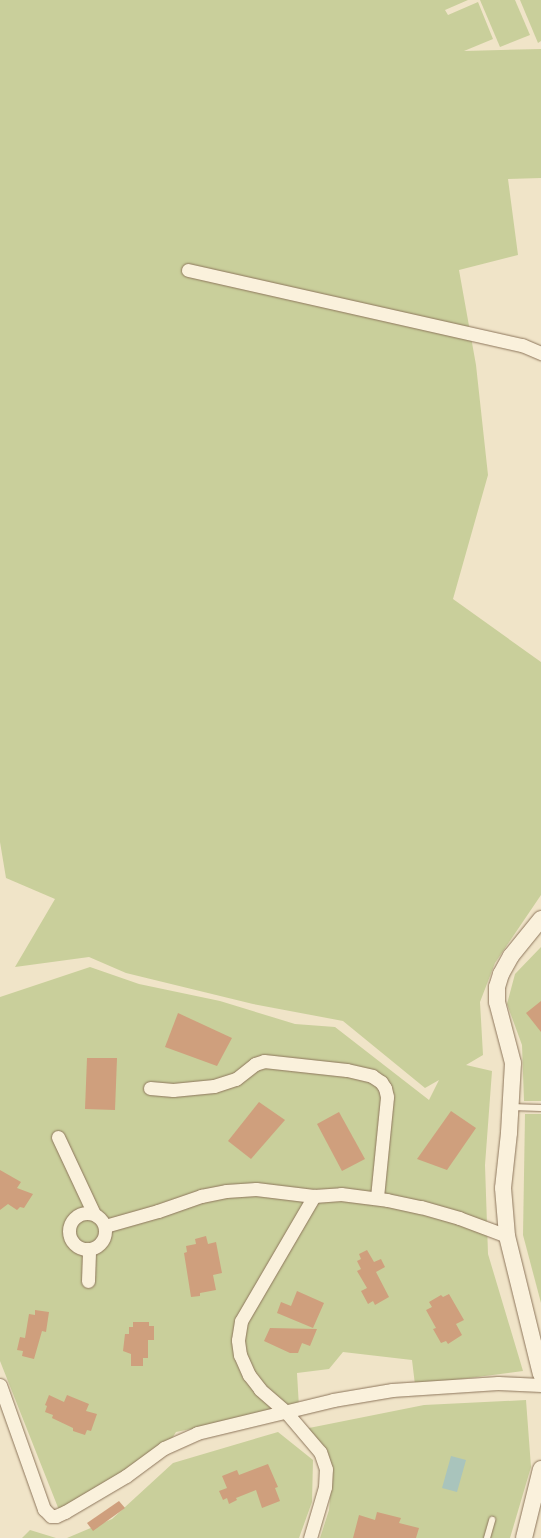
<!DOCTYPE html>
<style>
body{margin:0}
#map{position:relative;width:541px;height:1538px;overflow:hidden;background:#f0e4c8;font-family:"Times New Roman",serif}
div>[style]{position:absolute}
.green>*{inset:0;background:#c9cf9b}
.water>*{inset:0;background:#a9c4bc}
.building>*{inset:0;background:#cf9f7d}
.roads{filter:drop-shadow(0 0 1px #8d765c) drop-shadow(0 0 1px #8d765c)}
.service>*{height:6px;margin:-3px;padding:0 3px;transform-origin:3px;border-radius:3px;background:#faf1dc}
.minor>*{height:13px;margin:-6.5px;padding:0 6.5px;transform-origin:6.5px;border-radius:6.5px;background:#faf1dc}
.minor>.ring{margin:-6.5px;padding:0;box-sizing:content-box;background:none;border:13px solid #faf1dc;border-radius:50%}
.tertiary>*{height:16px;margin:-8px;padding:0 8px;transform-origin:8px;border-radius:8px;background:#faf1dc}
span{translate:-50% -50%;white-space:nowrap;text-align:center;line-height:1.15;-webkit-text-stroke:3px #f7eed8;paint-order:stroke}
</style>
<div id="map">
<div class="green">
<i style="clip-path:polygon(0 0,468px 0,445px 10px,448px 15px,478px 2px,493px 39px,464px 51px,541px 49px,541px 178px,508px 179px,518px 255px,459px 270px,476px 365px,488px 475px,453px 599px,541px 662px,541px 895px,495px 963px,480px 1002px,483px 1055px,466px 1065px,492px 1071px,485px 1165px,488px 1254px,523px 1371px,415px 1385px,412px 1360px,343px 1352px,329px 1369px,297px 1373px,299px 1407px,176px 1432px,164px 1451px,59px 1510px,0 1361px,0 997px,90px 967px,139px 984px,220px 1001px,295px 1024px,335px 1027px,429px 1100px,439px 1080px,425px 1088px,343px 1021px,253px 1004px,126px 973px,89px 957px,15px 967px,55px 899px,6px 878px,0 842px)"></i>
<i style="clip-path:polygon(480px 0,515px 0,530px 35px,500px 47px)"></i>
<i style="clip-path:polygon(520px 0,541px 0,541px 41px,538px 43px)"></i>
<i style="clip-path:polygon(541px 947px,541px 1101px,524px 1101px,522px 1045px,507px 1004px,515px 974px)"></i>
<i style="clip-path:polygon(525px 1114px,541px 1114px,541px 1303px,523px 1235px)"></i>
<i style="clip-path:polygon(526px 1400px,531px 1467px,510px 1538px,320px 1538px,329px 1510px,332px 1475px,325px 1447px,304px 1429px,424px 1405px)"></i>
<i style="clip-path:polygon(278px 1432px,313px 1460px,312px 1502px,299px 1538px,67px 1538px,112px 1519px,173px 1463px)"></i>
<i style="clip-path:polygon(30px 1530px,56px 1538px,22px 1538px)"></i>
</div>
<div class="water">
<i style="clip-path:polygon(451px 1456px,466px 1460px,457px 1492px,442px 1488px)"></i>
</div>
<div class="building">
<i style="clip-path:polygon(541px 1001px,541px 1032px,526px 1013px)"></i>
<i style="clip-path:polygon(178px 1013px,232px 1038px,217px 1066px,165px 1047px)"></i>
<i style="clip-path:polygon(87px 1058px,117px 1058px,115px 1110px,85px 1109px)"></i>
<i style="clip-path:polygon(259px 1102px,285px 1120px,251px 1159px,228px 1141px)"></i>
<i style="clip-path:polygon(451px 1111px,476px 1128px,447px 1170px,417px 1159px)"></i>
<i style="clip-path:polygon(339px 1112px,365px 1159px,342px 1171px,317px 1124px)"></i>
<i style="clip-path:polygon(0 1170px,21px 1182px,17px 1188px,33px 1194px,24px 1208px,20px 1207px,17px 1210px,8px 1204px,0 1210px)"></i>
<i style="clip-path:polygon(206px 1236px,208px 1244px,216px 1242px,222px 1273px,213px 1275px,216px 1290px,200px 1293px,200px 1296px,191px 1297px,184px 1253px,187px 1252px,186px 1246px,196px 1244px,195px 1239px)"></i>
<i style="clip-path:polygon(367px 1250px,374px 1262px,381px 1259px,385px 1267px,376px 1272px,389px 1297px,375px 1305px,373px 1301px,368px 1304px,361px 1291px,367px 1288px,357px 1271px,361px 1269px,357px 1261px,361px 1259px,359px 1254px)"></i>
<i style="clip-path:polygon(297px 1291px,324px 1303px,313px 1328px,277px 1313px,281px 1302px,291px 1306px)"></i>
<i style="clip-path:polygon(449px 1294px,464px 1320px,456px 1324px,462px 1335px,448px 1344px,446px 1341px,441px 1343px,433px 1329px,436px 1328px,426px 1310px,432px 1307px,429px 1302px,441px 1295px,443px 1297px)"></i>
<i style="clip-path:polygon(35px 1310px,49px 1312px,46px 1332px,42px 1331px,34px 1359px,22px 1356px,23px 1351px,17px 1350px,20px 1337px,25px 1338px,29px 1314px,35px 1315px)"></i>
<i style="clip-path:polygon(133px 1322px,149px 1322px,149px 1326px,154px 1326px,154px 1340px,148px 1340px,148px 1358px,143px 1358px,143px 1366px,131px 1366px,131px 1354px,123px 1351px,125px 1334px,129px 1334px,129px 1327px,133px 1327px)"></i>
<i style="clip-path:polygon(270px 1328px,317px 1329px,310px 1346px,302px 1343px,298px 1353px,290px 1353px,264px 1341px)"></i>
<i style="clip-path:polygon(49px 1395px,64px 1402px,67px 1395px,89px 1404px,86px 1411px,97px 1414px,91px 1431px,87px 1430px,85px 1435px,73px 1431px,73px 1428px,52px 1418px,53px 1415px,45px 1412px,47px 1406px,45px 1405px)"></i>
<i style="clip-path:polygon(268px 1464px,278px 1487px,275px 1488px,280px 1501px,262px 1508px,256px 1490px,236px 1498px,237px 1500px,229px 1504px,227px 1498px,223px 1500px,219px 1491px,227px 1488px,222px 1476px,237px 1470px,239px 1475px)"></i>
<i style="clip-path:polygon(119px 1501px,125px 1508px,93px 1531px,87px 1523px)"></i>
<i style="clip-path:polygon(377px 1512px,401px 1518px,399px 1523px,419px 1528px,416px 1538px,353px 1538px,359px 1515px,375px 1520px)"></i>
</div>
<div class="roads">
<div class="service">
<i style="left:511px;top:1107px;width:30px;rotate:2deg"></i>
<i style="left:487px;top:1538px;width:19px;rotate:-74deg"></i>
</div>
<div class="minor">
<i style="left:188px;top:270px;width:342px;rotate:12.7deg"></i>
<i style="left:522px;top:345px;width:21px;rotate:23deg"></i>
<i style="left:150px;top:1088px;width:23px;rotate:5deg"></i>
<i style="left:173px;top:1090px;width:41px;rotate:-5.6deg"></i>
<i style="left:214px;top:1086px;width:23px;rotate:-18deg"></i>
<i style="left:236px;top:1079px;width:24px;rotate:-38deg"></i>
<i style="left:255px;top:1064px;width:9px;rotate:-18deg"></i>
<i style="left:264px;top:1061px;width:83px;rotate:6.2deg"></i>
<i style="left:347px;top:1070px;width:26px;rotate:13deg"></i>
<i style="left:372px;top:1076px;width:11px;rotate:34deg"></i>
<i style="left:381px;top:1082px;width:7px;rotate:56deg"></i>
<i style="left:385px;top:1088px;width:9px;rotate:77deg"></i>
<i style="left:387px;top:1097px;width:101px;rotate:95.7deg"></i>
<i style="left:58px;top:1137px;width:85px;rotate:64.9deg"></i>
<i class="ring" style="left:69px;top:1213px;width:23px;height:23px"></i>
<i style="left:105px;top:1226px;width:55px;rotate:-15.8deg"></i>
<i style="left:158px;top:1211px;width:46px;rotate:-19.2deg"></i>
<i style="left:201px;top:1196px;width:25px;rotate:-11deg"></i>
<i style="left:226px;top:1191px;width:30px;rotate:-4deg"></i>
<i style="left:256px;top:1189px;width:58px;rotate:6.9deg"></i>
<i style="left:314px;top:1196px;width:27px;rotate:-4deg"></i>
<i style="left:341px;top:1194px;width:46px;rotate:7.4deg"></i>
<i style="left:387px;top:1200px;width:35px;rotate:12deg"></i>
<i style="left:421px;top:1207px;width:40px;rotate:16deg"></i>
<i style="left:459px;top:1218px;width:51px;rotate:20.6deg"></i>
<i style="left:88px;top:1281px;width:32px;rotate:-88deg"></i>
<i style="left:0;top:1385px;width:132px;rotate:70.5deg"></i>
<i style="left:44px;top:1509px;width:10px;rotate:45deg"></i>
<i style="left:51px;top:1516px;width:5px"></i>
<i style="left:56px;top:1516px;width:10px;rotate:-24deg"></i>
<i style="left:65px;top:1512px;width:71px;rotate:-30.5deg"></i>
<i style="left:126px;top:1476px;width:47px;rotate:-36.4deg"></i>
<i style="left:164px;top:1448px;width:36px;rotate:-24deg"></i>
<i style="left:197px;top:1433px;width:140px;rotate:-13.6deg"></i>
<i style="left:333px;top:1400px;width:60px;rotate:-9.6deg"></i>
<i style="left:392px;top:1390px;width:106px;rotate:-3.8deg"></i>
<i style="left:498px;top:1383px;width:43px;rotate:2.7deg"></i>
<i style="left:310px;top:1538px;width:53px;rotate:-73.6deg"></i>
<i style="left:325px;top:1487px;width:18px;rotate:-87deg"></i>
<i style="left:326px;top:1469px;width:18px;rotate:-109deg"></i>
<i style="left:320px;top:1452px;width:52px;rotate:-130.4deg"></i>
<i style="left:286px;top:1412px;width:35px;rotate:-139deg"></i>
<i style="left:260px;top:1389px;width:18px;rotate:-128deg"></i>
<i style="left:249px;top:1375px;width:22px;rotate:-114deg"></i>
<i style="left:240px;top:1355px;width:15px;rotate:-98deg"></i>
<i style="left:238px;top:1340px;width:19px;rotate:-81deg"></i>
<i style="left:241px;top:1321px;width:145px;rotate:-59.7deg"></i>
</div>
<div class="tertiary">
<i style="left:541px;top:919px;width:48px;rotate:129deg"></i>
<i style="left:511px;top:956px;width:21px;rotate:119deg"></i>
<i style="left:501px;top:974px;width:14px;rotate:107deg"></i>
<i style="left:497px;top:987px;width:15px;rotate:90deg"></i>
<i style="left:497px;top:1002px;width:63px;rotate:75.3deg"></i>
<i style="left:513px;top:1063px;width:70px;rotate:93.3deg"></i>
<i style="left:509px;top:1133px;width:55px;rotate:96.2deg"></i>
<i style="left:503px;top:1188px;width:48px;rotate:85.2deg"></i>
<i style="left:507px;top:1236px;width:142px;rotate:76.2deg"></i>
<i style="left:524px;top:1538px;width:71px;rotate:-76.2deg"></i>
</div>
</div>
</div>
